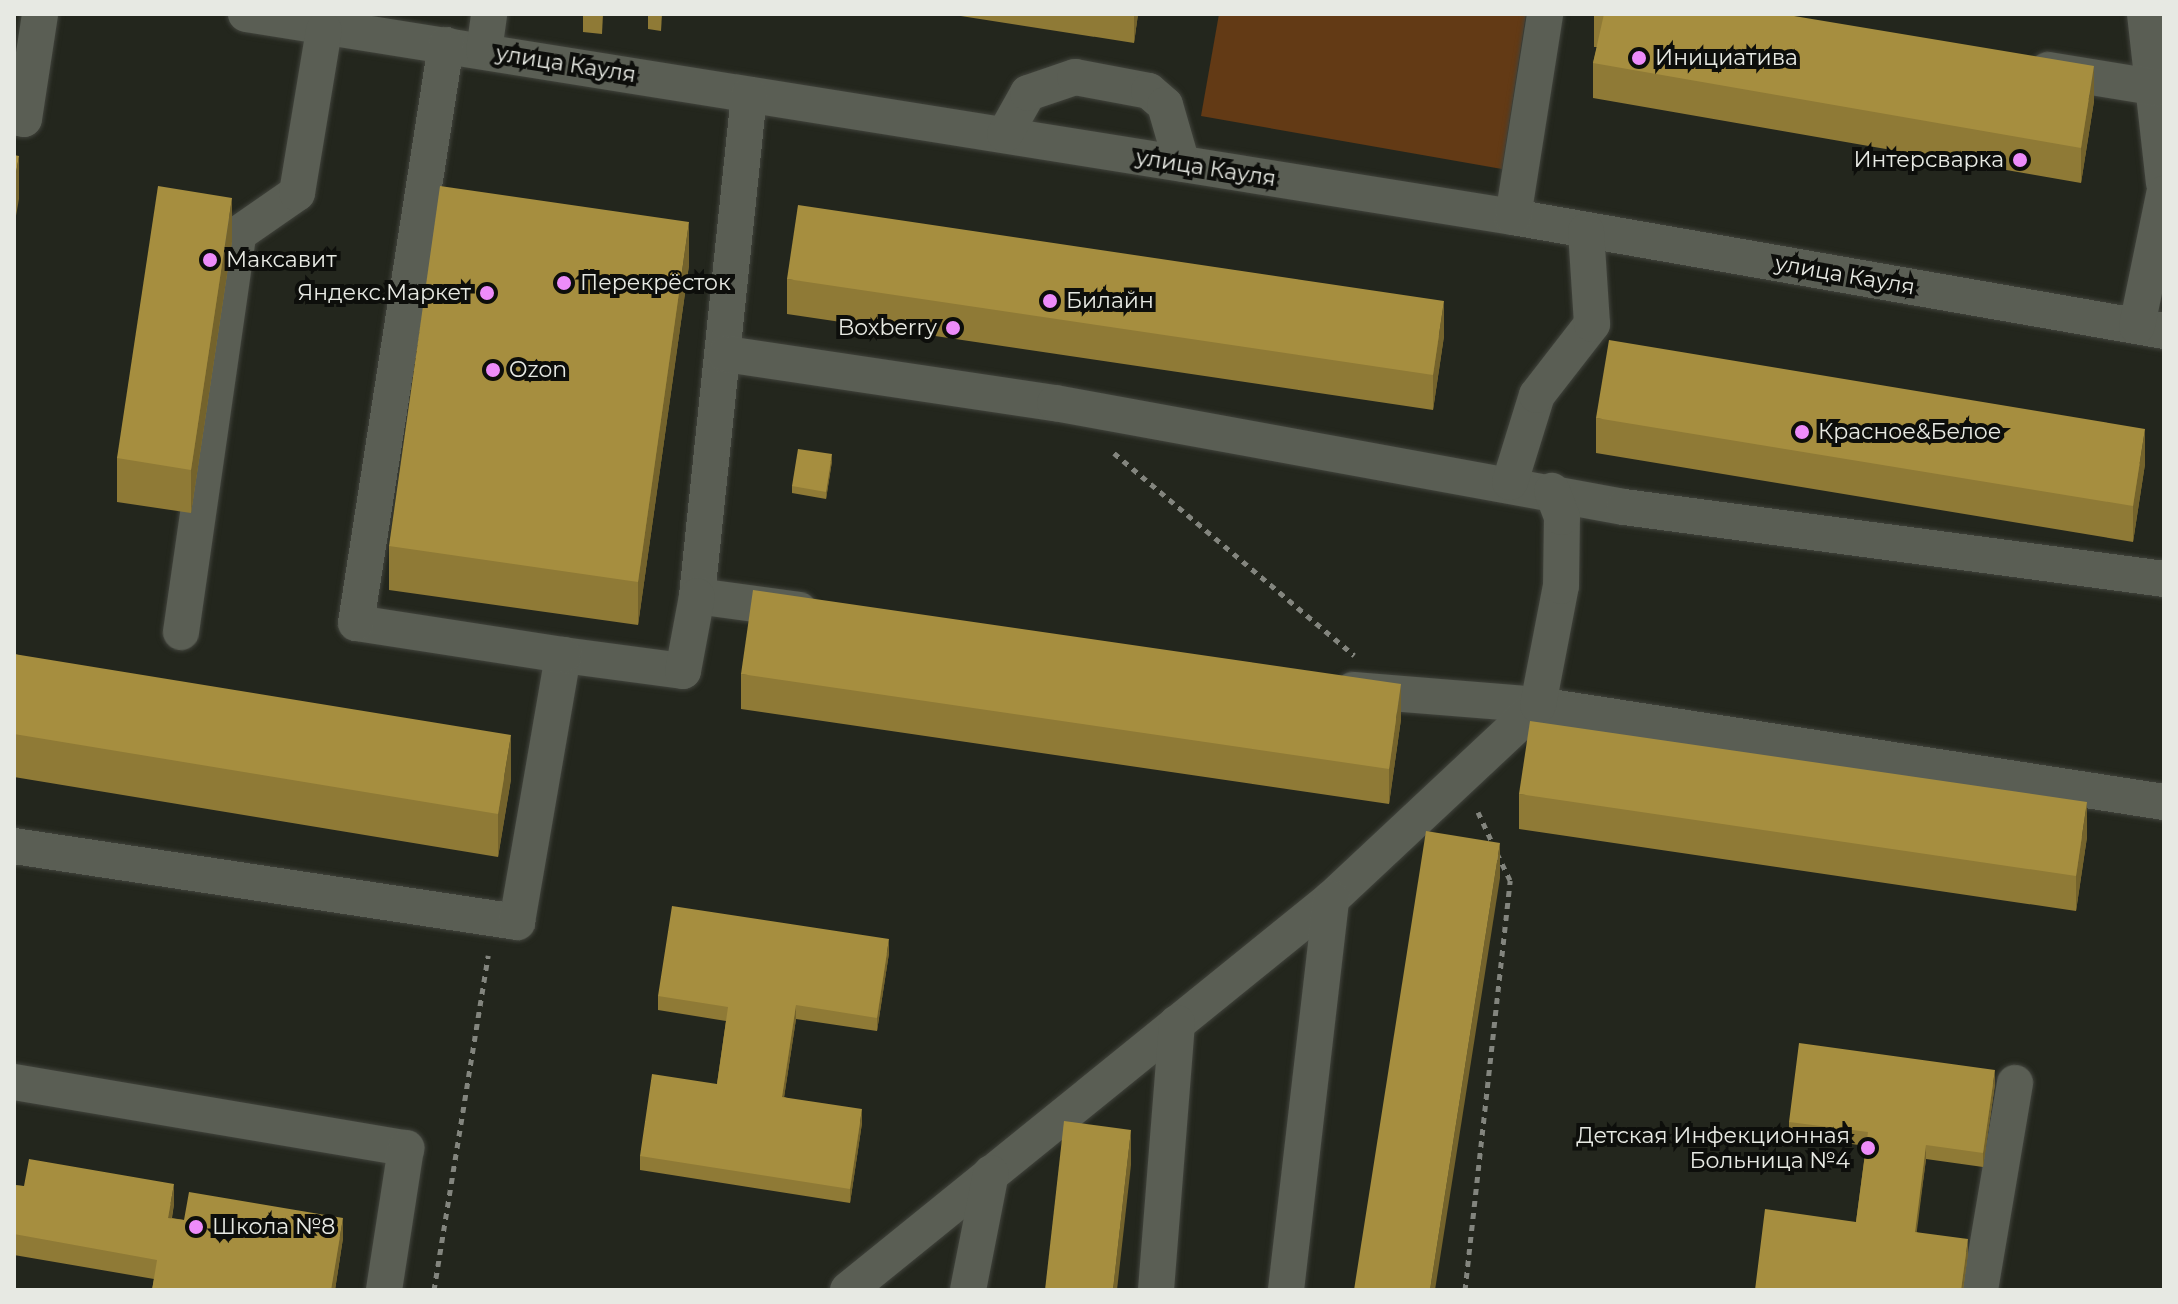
<!DOCTYPE html>
<meta charset="utf-8">
<style>
body{margin:0}
#map{position:relative;width:2178px;height:1304px;overflow:hidden;background:#23261d;font-family:Montserrat,sans-serif}
div>[style]{position:absolute}
.green>*{inset:0;background:#633a15}
.path>*{height:5px;margin-top:-2.5px;transform-origin:0;background:repeating-linear-gradient(90deg,#83857e 0 6px,transparent 0 12px)}
.roads{filter:drop-shadow(0 0 2px #41433c) drop-shadow(0 0 2px #41433c)}
.minor>*{height:36px;margin:-18px;padding:0 18px;transform-origin:18px;border-radius:18px;background:#5a5e54}
.wall>*{inset:0;background:#8f7a36}
.shaded-wall>*{inset:0;background:#74632c}
.building>*{inset:0;background:#a68e3f}
.dots>*{width:22px;height:22px;translate:-50% -50%;box-sizing:border-box;border:4px solid #0d0e0b;border-radius:50%}
span{translate:-50% -50%;white-space:nowrap;text-align:center;line-height:1.15;-webkit-text-stroke:8px #0d0e0b;paint-order:stroke}
.poi-label{font-size:22px;color:#e7e9e3}
.left{translate:0 -50%;text-align:left}
.right{translate:-100% -50%;text-align:right}
.street-label{font-size:22px;color:#e7e9e3}
.frame{position:absolute;inset:0;border:16px solid #e7e9e3;pointer-events:none}
</style>
<div id="map">
<div class="green">
<i style="clip-path:polygon(1219px 14px,1526px 14px,1502px 169px,1201px 116px)"></i>
</div>
<div class="path">
<i style="left:1114px;top:453px;width:314px;rotate:40.1deg"></i>
<i style="left:1478px;top:812px;width:38px;rotate:65deg"></i>
<i style="left:434px;top:1290px;width:339px;rotate:-80.8deg"></i>
<i style="left:1465px;top:1290px;width:412px;rotate:-83.7deg"></i>
<i style="left:1510px;top:880px;width:28px;rotate:-116deg"></i>
</div>
<div class="roads">
<div class="minor">
<i style="left:246px;top:14px;width:1283px;rotate:9.1deg"></i>
<i style="left:1513px;top:217px;width:661px;rotate:9.93deg"></i>
<i style="left:2145px;top:14px;width:170px;rotate:83.6deg"></i>
<i style="left:484px;top:51px;width:37px;rotate:-82deg"></i>
<i style="left:2048px;top:70px;width:111px;rotate:9.3deg"></i>
<i style="left:749px;top:95px;width:504px;rotate:95.93deg"></i>
<i style="left:697px;top:596px;width:103px;rotate:7.8deg"></i>
<i style="left:14px;top:117px;width:10px;rotate:11deg"></i>
<i style="left:24px;top:119px;width:106px;rotate:-81.3deg"></i>
<i style="left:1005px;top:134px;width:47px;rotate:-60.7deg"></i>
<i style="left:1028px;top:93px;width:50px;rotate:-18.8deg"></i>
<i style="left:1075px;top:77px;width:75px;rotate:10.7deg"></i>
<i style="left:1149px;top:91px;width:21px;rotate:41deg"></i>
<i style="left:1165px;top:105px;width:61px;rotate:73.9deg"></i>
<i style="left:1513px;top:217px;width:206px;rotate:-81deg"></i>
<i style="left:2137px;top:326px;width:135px;rotate:-78.4deg"></i>
<i style="left:726px;top:354px;width:333px;rotate:8.5deg"></i>
<i style="left:1055px;top:403px;width:578px;rotate:10.36deg"></i>
<i style="left:1624px;top:507px;width:545px;rotate:7.59deg"></i>
<i style="left:1510px;top:482px;width:91px;rotate:-72.8deg"></i>
<i style="left:1537px;top:395px;width:90px;rotate:-52.2deg"></i>
<i style="left:1592px;top:324px;width:93px;rotate:-93.7deg"></i>
<i style="left:181px;top:632px;width:402px;rotate:-81.8deg"></i>
<i style="left:238px;top:234px;width:72px;rotate:-34.8deg"></i>
<i style="left:297px;top:193px;width:165px;rotate:-80.6deg"></i>
<i style="left:563px;top:655px;width:121px;rotate:7.6deg"></i>
<i style="left:683px;top:671px;width:76px;rotate:-79.4deg"></i>
<i style="left:1353px;top:690px;width:186px;rotate:4.6deg"></i>
<i style="left:1538px;top:705px;width:633px;rotate:8.81deg"></i>
<i style="left:14px;top:846px;width:509px;rotate:8.59deg"></i>
<i style="left:517px;top:922px;width:271px;rotate:-80.2deg"></i>
<i style="left:563px;top:655px;width:209px;rotate:-171.2deg"></i>
<i style="left:356px;top:623px;width:585px;rotate:-81.15deg"></i>
<i style="left:14px;top:1082px;width:398px;rotate:9.6deg"></i>
<i style="left:406px;top:1148px;width:144px;rotate:98.8deg"></i>
<i style="left:848px;top:1290px;width:621px;rotate:-38.99deg"></i>
<i style="left:1331px;top:899px;width:284px;rotate:-43.1deg"></i>
<i style="left:1538px;top:705px;width:121px;rotate:-79.1deg"></i>
<i style="left:1561px;top:586px;width:69px;rotate:-89.2deg"></i>
<i style="left:1562px;top:517px;width:28px;rotate:-111deg"></i>
<i style="left:968px;top:1290px;width:119px;rotate:-78.9deg"></i>
<i style="left:1156px;top:1290px;width:268px;rotate:-85.5deg"></i>
<i style="left:1286px;top:1290px;width:394px;rotate:-83.4deg"></i>
<i style="left:1980px;top:1290px;width:210px;rotate:-80.4deg"></i>
</div>
</div>
<div class="wall">
<i style="clip-path:polygon(583px 14px,603px 14px,602px 34px,583px 32px)"></i>
<i style="clip-path:polygon(648px 14px,662px 14px,661px 31px,648px 29px)"></i>
<i style="clip-path:polygon(948px 14px,1138px 14px,1134px 43px)"></i>
<i style="clip-path:polygon(1594px 14px,1782px 14px,2094px 101px,2081px 183px,1593px 98px,1593px 63px,1597px 47px,1594px 47px)"></i>
<i style="clip-path:polygon(232px 241px,191px 513px,117px 502px,117px 458px)"></i>
<i style="clip-path:polygon(689px 265px,638px 625px,389px 590px,389px 546px)"></i>
<i style="clip-path:polygon(787px 279px,1444px 336px,1433px 410px,787px 314px)"></i>
<i style="clip-path:polygon(1596px 418px,2145px 464px,2133px 542px,1596px 453px)"></i>
<i style="clip-path:polygon(832px 461px,826px 499px,792px 493px,792px 486px)"></i>
<i style="clip-path:polygon(14px 654px,511px 779px,498px 857px,14px 777px)"></i>
<i style="clip-path:polygon(741px 674px,1401px 719px,1389px 804px,741px 709px)"></i>
<i style="clip-path:polygon(1519px 794px,2087px 837px,2076px 911px,1519px 829px)"></i>
<i style="clip-path:polygon(889px 953px,877px 1031px,796px 1019px,784px 1097px,862px 1123px,850px 1203px,640px 1170px,640px 1156px,717px 1084px,726px 1021px,658px 1010px,658px 996px)"></i>
<i style="clip-path:polygon(1995px 1084px,1983px 1167px,1926px 1159px,1916px 1232px,1968px 1253px,1963px 1290px,1755px 1290px,1856px 1222px,1866px 1146px,1789px 1135px,1789px 1122px)"></i>
<i style="clip-path:polygon(14px 1185px,174px 1204px,172px 1218px,184px 1220px,343px 1238px,335px 1290px,152px 1290px,154px 1279px,14px 1255px)"></i>
</div>
<div class="shaded-wall">
<i style="clip-path:polygon(1134px 14px,1138px 14px,1134px 43px)"></i>
<i style="clip-path:polygon(2094px 66px,2094px 101px,2081px 183px,2081px 148px)"></i>
<i style="clip-path:polygon(19px 156px,19px 199px,14px 227px,14px 184px)"></i>
<i style="clip-path:polygon(232px 198px,232px 241px,191px 513px,191px 470px)"></i>
<i style="clip-path:polygon(689px 222px,689px 265px,638px 625px,638px 582px)"></i>
<i style="clip-path:polygon(1444px 301px,1444px 336px,1433px 410px,1433px 375px)"></i>
<i style="clip-path:polygon(2145px 429px,2145px 464px,2133px 542px,2133px 506px)"></i>
<i style="clip-path:polygon(832px 454px,832px 461px,826px 499px,826px 492px)"></i>
<i style="clip-path:polygon(1401px 684px,1401px 719px,1389px 804px,1389px 769px)"></i>
<i style="clip-path:polygon(511px 735px,511px 779px,498px 857px,498px 814px)"></i>
<i style="clip-path:polygon(2087px 802px,2087px 837px,2076px 911px,2076px 876px)"></i>
<i style="clip-path:polygon(1500px 843px,1500px 878px,1435px 1290px,1430px 1290px)"></i>
<i style="clip-path:polygon(889px 939px,889px 953px,877px 1031px,877px 1018px)"></i>
<i style="clip-path:polygon(796px 1005px,796px 1019px,782px 1111px,782px 1097px)"></i>
<i style="clip-path:polygon(1995px 1070px,1995px 1084px,1983px 1167px,1983px 1153px)"></i>
<i style="clip-path:polygon(862px 1109px,862px 1123px,850px 1203px,850px 1189px)"></i>
<i style="clip-path:polygon(1131px 1130px,1131px 1165px,1117px 1290px,1113px 1290px)"></i>
<i style="clip-path:polygon(1926px 1145px,1926px 1159px,1915px 1246px,1915px 1232px)"></i>
<i style="clip-path:polygon(174px 1184px,174px 1204px,168px 1238px,168px 1218px)"></i>
<i style="clip-path:polygon(343px 1218px,343px 1238px,335px 1290px,331px 1290px)"></i>
<i style="clip-path:polygon(1968px 1239px,1968px 1253px,1963px 1290px,1961px 1290px)"></i>
</div>
<div class="building">
<i style="clip-path:polygon(1604px 14px,1782px 14px,2094px 66px,2081px 148px,1593px 63px)"></i>
<i style="clip-path:polygon(14px 155px,19px 156px,14px 184px)"></i>
<i style="clip-path:polygon(158px 186px,232px 198px,191px 470px,117px 458px)"></i>
<i style="clip-path:polygon(440px 186px,689px 222px,638px 582px,389px 546px)"></i>
<i style="clip-path:polygon(798px 205px,1444px 301px,1433px 375px,787px 279px)"></i>
<i style="clip-path:polygon(1609px 340px,2145px 429px,2133px 506px,1596px 418px)"></i>
<i style="clip-path:polygon(798px 449px,832px 454px,826px 492px,792px 486px)"></i>
<i style="clip-path:polygon(753px 590px,1401px 684px,1389px 769px,741px 674px)"></i>
<i style="clip-path:polygon(14px 654px,511px 735px,498px 814px,14px 734px)"></i>
<i style="clip-path:polygon(1530px 721px,2087px 802px,2076px 876px,1519px 794px)"></i>
<i style="clip-path:polygon(1426px 831px,1500px 843px,1430px 1290px,1354px 1290px)"></i>
<i style="clip-path:polygon(672px 906px,889px 939px,877px 1018px,796px 1005px,782px 1097px,862px 1109px,850px 1189px,640px 1156px,652px 1074px,717px 1084px,728px 1007px,658px 996px)"></i>
<i style="clip-path:polygon(1799px 1043px,1995px 1070px,1983px 1153px,1926px 1145px,1915px 1232px,1968px 1239px,1961px 1290px,1755px 1290px,1765px 1209px,1856px 1222px,1868px 1132px,1789px 1122px)"></i>
<i style="clip-path:polygon(1064px 1121px,1131px 1130px,1113px 1290px,1045px 1290px)"></i>
<i style="clip-path:polygon(29px 1159px,174px 1184px,168px 1218px,184px 1220px,189px 1192px,343px 1218px,331px 1290px,152px 1290px,157px 1260px,14px 1234px,14px 1185px,24px 1186px)"></i>
</div>
<div class="dots">
<i style="left:1639px;top:58px;background:#ed8cf9"></i>
<i style="left:2020px;top:160px;background:#ed8cf9"></i>
<i style="left:210px;top:260px;background:#ed8cf9"></i>
<i style="left:564px;top:283px;background:#ed8cf9"></i>
<i style="left:487px;top:293px;background:#ed8cf9"></i>
<i style="left:1050px;top:301px;background:#ed8cf9"></i>
<i style="left:953px;top:328px;background:#ed8cf9"></i>
<i style="left:493px;top:370px;background:#ed8cf9"></i>
<i style="left:1802px;top:432px;background:#ed8cf9"></i>
<i style="left:1868px;top:1148px;background:#ed8cf9"></i>
<i style="left:196px;top:1227px;background:#ed8cf9"></i>
</div>
<div class="poi-label">
<span class="left" style="left:1655px;top:58px">Инициатива</span>
<span class="right" style="left:2004px;top:160px">Интерсварка</span>
<span class="left" style="left:226px;top:260px">Максавит</span>
<span class="left" style="left:580px;top:283px">Перекрёсток</span>
<span class="right" style="left:471px;top:293px">Яндекс.Маркет</span>
<span class="left" style="left:1066px;top:301px">Билайн</span>
<span class="right" style="left:937px;top:328px">Boxberry</span>
<span class="left" style="left:509px;top:370px">Ozon</span>
<span class="left" style="left:1818px;top:432px">Красное&amp;Белое</span>
<span class="right" style="left:1850px;top:1148px">Детская Инфекционная<br>Больница №4</span>
<span class="left" style="left:212px;top:1227px">Школа №8</span>
</div>
<div class="street-label">
<span style="left:566px;top:64px;rotate:9deg">улица Кауля</span>
<span style="left:1206px;top:168px;rotate:9deg">улица Кауля</span>
<span style="left:1845px;top:275px;rotate:10deg">улица Кауля</span>
</div>
<div class="frame"></div>
</div>
